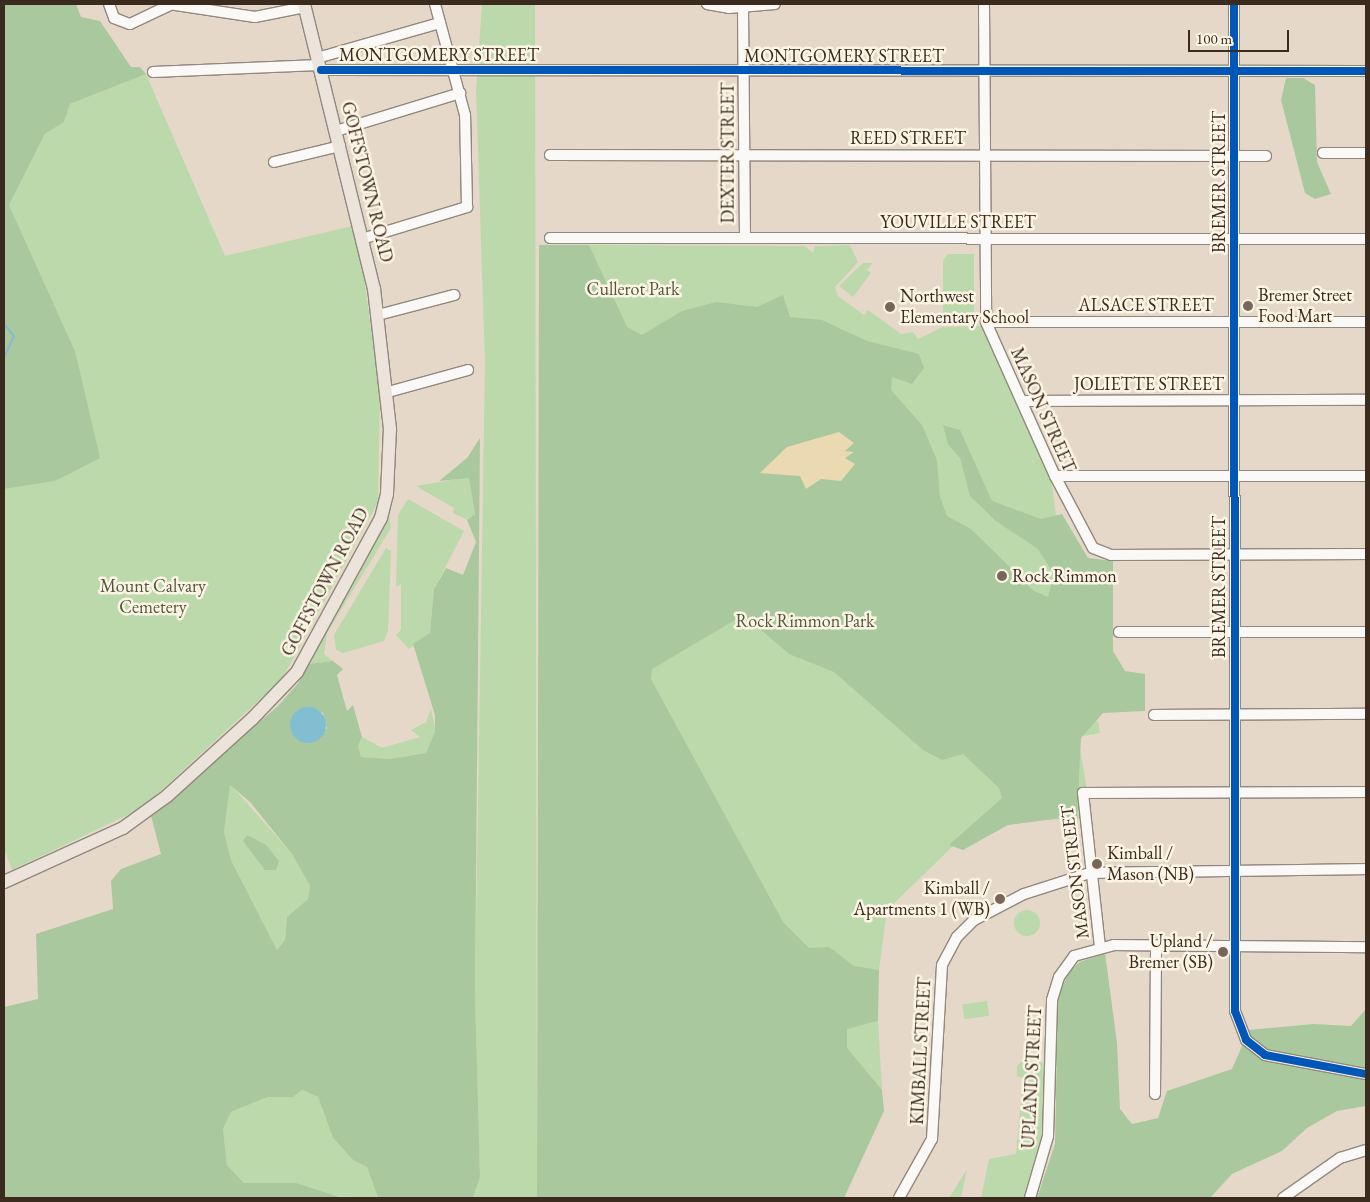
<!DOCTYPE html>
<style>
body{margin:0}
#map{position:relative;width:1370px;height:1202px;overflow:hidden;background:#e6d8c8;font-family:"EB Garamond",serif}
div>[style]{position:absolute}
[style*='--x']{left:calc(var(--x)*1px);top:calc(var(--y)*1px);width:calc(var(--w)*1px);rotate:calc(var(--a)*1deg)}
.green>*{inset:0;background:#bbd9aa;transform-origin:0 0}
.round{border-radius:50%}
.forest>*{inset:0;background:#aac89e}
.sand>*{inset:0;background:#ead9b1}
.water>*{inset:0;background:#82bed1}
.stream>*{height:2px;margin:-1px;padding:0 1px;transform-origin:1px;border-radius:1px;background:#82bed1}
.roads{filter:drop-shadow(1px 0 #91887e) drop-shadow(-1px 0 #91887e) drop-shadow(0 1px #91887e) drop-shadow(0 -1px #91887e)}
.minor>*{height:10px;margin:-5px;padding:0 5px;transform-origin:5px;border-radius:5px;background:#fbf9f7}
.major>*{height:12px;margin:-6px;padding:0 6px;transform-origin:6px;border-radius:6px;background:#ece3da}
.cycleway>*{height:8px;margin:-4px;padding:0 4px;transform-origin:4px;border-radius:4px;background:#0057b8}
.dots>*{width:14px;height:14px;translate:-50% -50%;box-sizing:border-box;border:2px solid #fcf5e5;border-radius:50%}
span{translate:-50% -50%;white-space:nowrap;text-align:center;line-height:1.15;-webkit-text-stroke:5px #fcf5e5;paint-order:stroke}
.street-label{font-size:18px;color:#3b2a1e}
.park-label{font-size:18px;color:#52563b}
.poi-label{font-size:18px;color:#3b2a1e}
.left{translate:0 -50%;text-align:left}
.right{translate:-100% -50%;text-align:right}
.frame{position:absolute;inset:0;border:5px solid #3b2a1e;pointer-events:none}
.scale{position:absolute;left:1188px;top:30px;width:101px;height:22px;box-sizing:border-box;border:2px solid #3b2a1e;border-top:0;padding-left:6px;font-size:15px;line-height:18px;white-space:nowrap;color:#3b2a1e;-webkit-text-stroke:4px #fcf5e5;paint-order:stroke}
</style>
<div id="map">
<div class="green">
<div style="clip-path:polygon(482px 4px,535px 4px,537px 1198px,473px 1198px,480px 1177px,475px 992px,485px 362px,476px 90px)"></div>
<div style="clip-path:polygon(146px 74px,225px 256px,352px 226px,362px 263px,380px 394px,378px 502px,282px 679px,142px 808px,12px 870px,4px 848px,4px 489px,55px 481px,84px 404px,75px 351px,9px 205px,45px 134px,64px 122px,70px 104px)"></div>
<div style="clip-path:polygon(589px 245px,805px 246px,813px 253px,815px 246px,850px 245px,858px 262px,835px 287px,838px 296px,864px 315px,868px 310px,901px 334px,913px 332px,918px 339px,943px 327px,984px 326px,1052px 484px,1081px 723px,1098px 721px,1100px 733px,1078px 737px,1092px 819px,980px 820px,887px 910px,879px 970px,872px 969px,863px 1025px,878px 1021px,882px 1090px,857px 1061px,543px 1198px,588px 462px)"></div>
<div style="clip-path:polygon(948px 254px,974px 254px,974px 316px,943px 316px,943px 260px)"></div>
<div style="clip-path:polygon(863px 263px,873px 263px,867px 270px,871px 273px,853px 297px,839px 286px)"></div>
<div style="clip-path:polygon(469px 477px,475px 514px,467px 520px,453px 513px,454px 508px,416px 486px)"></div>
<div style="clip-path:polygon(408px 499px,464px 531px,434px 589px,430px 633px,409px 649px,396px 635px,401px 630px,401px 584px,396px 587px,398px 515px)"></div>
<div style="clip-path:polygon(389px 517px,391px 528px,327px 633px,324px 654px,333px 661px,308px 664px)"></div>
<div style="clip-path:polygon(386px 548px,391px 551px,388px 631px,384px 641px,343px 653px,336px 650px,334px 635px)"></div>
<div style="clip-path:polygon(431px 709px,436px 732px,426px 753px,390px 759px,361px 757px,358px 746px,362px 737px,382px 748px,420px 737px,411px 730px,426px 722px)"></div>
<div style="clip-path:polygon(230px 784px,292px 854px,310px 886px,308px 899px,287px 917px,285px 940px,277px 950px,231px 860px,224px 832px)"></div>
<div class="round" style="left:1014px;top:910px;width:26px;height:26px"></div>
<div style="left:987px;top:1001px;width:15px;height:25px;rotate:82deg"></div>
<div style="clip-path:polygon(1023px 1060px,1046px 1063px,1044px 1140px,1028px 1198px,981px 1198px,989px 1159px,1016px 1154px,1023px 1078px,1017px 1076px,1017px 1066px)"></div>
<div style="clip-path:polygon(302px 1090px,318px 1097px,333px 1138px,353px 1160px,367px 1167px,378px 1198px,327px 1196px,296px 1183px,244px 1183px,227px 1165px,223px 1129px,231px 1112px,268px 1097px,293px 1097px)"></div>
<div style="clip-path:polygon(967px 1169px,961px 1198px,949px 1198px)"></div>
</div>
<div class="forest">
<div style="clip-path:polygon(4px 4px,76px 4px,81px 17px,100px 21px,131px 67px,140px 67px,146px 74px,70px 104px,64px 122px,45px 134px,9px 205px,75px 351px,100px 458px,55px 481px,4px 489px)"></div>
<div style="clip-path:polygon(1286px 78px,1303px 78px,1315px 85px,1317px 162px,1331px 194px,1315px 199px,1305px 193px,1281px 100px)"></div>
<div style="clip-path:polygon(539px 245px,589px 245px,627px 327px,642px 335px,682px 311px,716px 302px,757px 307px,783px 295px,790px 317px,822px 320px,867px 341px,919px 354px,924px 368px,912px 384px,892px 377px,891px 390px,922px 425px,937px 460px,940px 497px,947px 516px,971px 529px,1034px 591px,1048px 597px,1054px 574px,1038px 549px,996px 521px,970px 496px,960px 458px,948px 444px,943px 425px,960px 430px,992px 501px,1041px 519px,1062px 514px,1088px 558px,1113px 561px,1113px 651px,1125px 671px,1145px 674px,1145px 711px,1103px 713px,1081px 738px,1077px 816px,1008px 825px,963px 850px,949px 845px,1002px 798px,999px 788px,963px 754px,942px 760px,923px 750px,834px 672px,789px 654px,747px 618px,735px 620px,652px 669px,651px 679px,783px 922px,809px 948px,829px 947px,854px 966px,879px 970px,878px 1021px,847px 1029px,847px 1048px,882px 1090px,884px 1111px,844px 1198px,537px 1198px)"></div>
<div style="clip-path:polygon(evenodd,480px 438px,475px 992px,480px 1177px,473px 1198px,378px 1198px,367px 1167px,353px 1160px,333px 1138px,318px 1097px,302px 1090px,293px 1097px,268px 1097px,231px 1112px,223px 1129px,227px 1165px,244px 1183px,296px 1183px,342px 1198px,4px 1198px,4px 1007px,38px 999px,36px 934px,113px 909px,111px 881px,121px 869px,161px 854px,151px 816px,278px 706px,299px 682px,308px 664px,333px 661px,343px 669px,337px 675px,347px 711px,353px 705px,362px 737px,358px 746px,361px 757px,390px 759px,426px 753px,435px 732px,435px 715px,413px 644px,430px 633px,434px 589px,446px 568px,463px 575px,476px 542px,467px 520px,475px 514px,469px 478px,439px 481px,467px 458px,480px 438px,306px 708px,323px 713px,327px 729px,291px 718px,306px 708px,480px 438px,230px 785px,250px 802px,292px 854px,310px 886px,308px 899px,287px 917px,285px 940px,277px 950px,231px 860px,224px 832px,230px 785px)"></div>
<div style="clip-path:polygon(247px 835px,266px 845px,279px 861px,276px 870px,265px 870px,243px 841px)"></div>
<div style="clip-path:polygon(1105px 953px,1117px 1043px,1120px 1109px,1132px 1124px,1158px 1118px,1167px 1091px,1232px 1069px,1249px 1030px,1313px 1024px,1351px 1026px,1366px 1009px,1366px 1106px,1337px 1111px,1307px 1128px,1282px 1151px,1232px 1174px,1210px 1198px,1037px 1198px,1055px 1144px,1058px 995px,1070px 971px,1080px 962px)"></div>
</div>
<div class="sand">
<div style="clip-path:polygon(839px 432px,854px 443px,845px 451px,854px 452px,845px 458px,855px 464px,841px 481px,821px 479px,806px 489px,800px 476px,760px 473px,787px 447px)"></div>
</div>
<div class="water">
<div class="round" style="left:290px;top:707px;width:36px;height:36px"></div>
</div>
<div class="stream">
<div style="--x:4;--y:324;--w:16;--a:50"></div>
<div style="--x:14;--y:336;--w:23;--a:115"></div>
</div>
<div class="roads">
<div class="minor">
<div style="--x:109;--y:4;--w:15;--a:70"></div>
<div style="--x:114;--y:18;--w:17;--a:21"></div>
<div style="--x:130;--y:24;--w:44;--a:-25.4"></div>
<div style="--x:169;--y:4;--w:87;--a:8.6"></div>
<div style="--x:255;--y:17;--w:51;--a:-11.3"></div>
<div style="--x:707;--y:4;--w:22;--a:10"></div>
<div style="--x:729;--y:8;--w:46;--a:-5"></div>
<div style="--x:984;--y:4;--w:318;--a:89.6"></div>
<div style="--x:986;--y:322;--w:169;--a:65.9"></div>
<div style="--x:1055;--y:476;--w:81;--a:62.2"></div>
<div style="--x:1093;--y:548;--w:19;--a:21"></div>
<div style="--x:1111;--y:555;--w:255;--a:-0.2"></div>
<div style="--x:1234;--y:4;--w:1007;--a:89.94"></div>
<div style="--x:1235;--y:1011;--w:31;--a:69"></div>
<div style="--x:1246;--y:1040;--w:24;--a:38"></div>
<div style="--x:1265;--y:1055;--w:103;--a:10.7"></div>
<div style="--x:743;--y:8;--w:230;--a:89.5"></div>
<div style="--x:317;--y:58;--w:128;--a:-15.9"></div>
<div style="--x:321;--y:70;--w:1045;--a:0.05"></div>
<div style="--x:153;--y:72;--w:166;--a:-2.4"></div>
<div style="--x:336;--y:131;--w:130;--a:-17"></div>
<div style="--x:1323;--y:153;--w:43;--a:0"></div>
<div style="--x:550;--y:155;--w:716;--a:0.08"></div>
<div style="--x:274;--y:162;--w:68;--a:-13.6"></div>
<div style="--x:365;--y:238;--w:107;--a:-16.9"></div>
<div style="--x:467;--y:207;--w:92;--a:-91.2"></div>
<div style="--x:465;--y:115;--w:115;--a:-105.1"></div>
<div style="--x:550;--y:238;--w:816;--a:0.07"></div>
<div style="--x:378;--y:315;--w:79;--a:-14.7"></div>
<div style="--x:986;--y:322;--w:380;--a:0"></div>
<div style="--x:388;--y:392;--w:83;--a:-15.4"></div>
<div style="--x:1022;--y:401;--w:344;--a:-0.2"></div>
<div style="--x:1055;--y:476;--w:311;--a:0"></div>
<div style="--x:1119;--y:632;--w:247;--a:0"></div>
<div style="--x:1154;--y:715;--w:212;--a:-0.3"></div>
<div style="--x:1100;--y:947;--w:155;--a:-96.3"></div>
<div style="--x:1083;--y:793;--w:283;--a:-0.2"></div>
<div style="--x:1155;--y:1094;--w:147;--a:-89.6"></div>
<div style="--x:899;--y:1198;--w:68;--a:-60.8"></div>
<div style="--x:932;--y:1139;--w:174;--a:-86.7"></div>
<div style="--x:942;--y:965;--w:32;--a:-62"></div>
<div style="--x:957;--y:937;--w:24;--a:-45"></div>
<div style="--x:974;--y:920;--w:56;--a:-27.5"></div>
<div style="--x:1024;--y:894;--w:69;--a:-17.7"></div>
<div style="--x:1090;--y:873;--w:276;--a:-0.8"></div>
<div style="--x:1030;--y:1198;--w:65;--a:-73.8"></div>
<div style="--x:1048;--y:1136;--w:136;--a:-88.3"></div>
<div style="--x:1052;--y:1000;--w:24;--a:-73"></div>
<div style="--x:1059;--y:977;--w:26;--a:-54"></div>
<div style="--x:1074;--y:956;--w:41;--a:-15.4"></div>
<div style="--x:1114;--y:945;--w:252;--a:0.5"></div>
<div style="--x:1283;--y:1198;--w:70;--a:-35.1"></div>
<div style="--x:1340;--y:1158;--w:27;--a:-17"></div>
</div>
<div class="major">
<div style="--x:4;--y:882;--w:131;--a:-24.4"></div>
<div style="--x:123;--y:828;--w:54;--a:-36"></div>
<div style="--x:167;--y:796;--w:115;--a:-42.2"></div>
<div style="--x:252;--y:719;--w:65;--a:-46.2"></div>
<div style="--x:297;--y:672;--w:175;--a:-61.4"></div>
<div style="--x:381;--y:518;--w:25;--a:-76"></div>
<div style="--x:387;--y:494;--w:65;--a:-87.4"></div>
<div style="--x:390;--y:429;--w:141;--a:-96.5"></div>
<div style="--x:374;--y:289;--w:293;--a:-103.8"></div>
</div>
</div>
<div class="cycleway">
<div style="--x:1234;--y:4;--w:1007;--a:89.94"></div>
<div style="--x:1235;--y:1011;--w:31;--a:69"></div>
<div style="--x:1246;--y:1040;--w:24;--a:38"></div>
<div style="--x:1265;--y:1055;--w:103;--a:10.7"></div>
<div style="--x:321;--y:70;--w:1045;--a:0.05"></div>
</div>
<div class="dots">
<div style="left:1248px;top:306px;background:#77675a"></div>
<div style="left:890px;top:307px;background:#77675a"></div>
<div style="left:1002px;top:576px;background:#77675a"></div>
<div style="left:1097px;top:864px;background:#77675a"></div>
<div style="left:1000px;top:899px;background:#77675a"></div>
<div style="left:1223px;top:952px;background:#77675a"></div>
</div>
<div class="street-label">
<span style="left:439px;top:55px">MONTGOMERY STREET</span>
<span style="left:844px;top:56px">MONTGOMERY STREET</span>
<span style="left:908px;top:138px">REED STREET</span>
<span style="left:728px;top:153px;rotate:-90deg">DEXTER STREET</span>
<span style="left:367px;top:182px;rotate:76deg">GOFFSTOWN ROAD</span>
<span style="left:1219px;top:182px;rotate:-90deg">BREMER STREET</span>
<span style="left:958px;top:222px">YOUVILLE STREET</span>
<span style="left:1146px;top:305px">ALSACE STREET</span>
<span style="left:1149px;top:384px">JOLIETTE STREET</span>
<span style="left:1043px;top:410px;rotate:66deg">MASON STREET</span>
<span style="left:325px;top:582px;rotate:-62deg">GOFFSTOWN ROAD</span>
<span style="left:1219px;top:587px;rotate:-90deg">BREMER STREET</span>
<span style="left:1075px;top:872px;rotate:-97deg">MASON STREET</span>
<span style="left:921px;top:1051px;rotate:-87deg">KIMBALL STREET</span>
<span style="left:1032px;top:1077px;rotate:-87deg">UPLAND STREET</span>
</div>
<div class="park-label">
<span style="left:633px;top:289px">Cullerot Park</span>
<span style="left:153px;top:597px">Mount Calvary<br>Cemetery</span>
<span style="left:805px;top:621px">Rock Rimmon Park</span>
</div>
<div class="poi-label">
<span class="left" style="left:1258px;top:306px">Bremer Street<br>Food Mart</span>
<span class="left" style="left:900px;top:307px">Northwest<br>Elementary School</span>
<span class="left" style="left:1012px;top:576px">Rock Rimmon</span>
<span class="left" style="left:1107px;top:864px">Kimball /<br>Mason (NB)</span>
<span class="right" style="left:990px;top:899px">Kimball /<br>Apartments 1 (WB)</span>
<span class="right" style="left:1213px;top:952px">Upland /<br>Bremer (SB)</span>
</div>
<div class="frame"></div>
<div class="scale">100 m</div>
</div>
